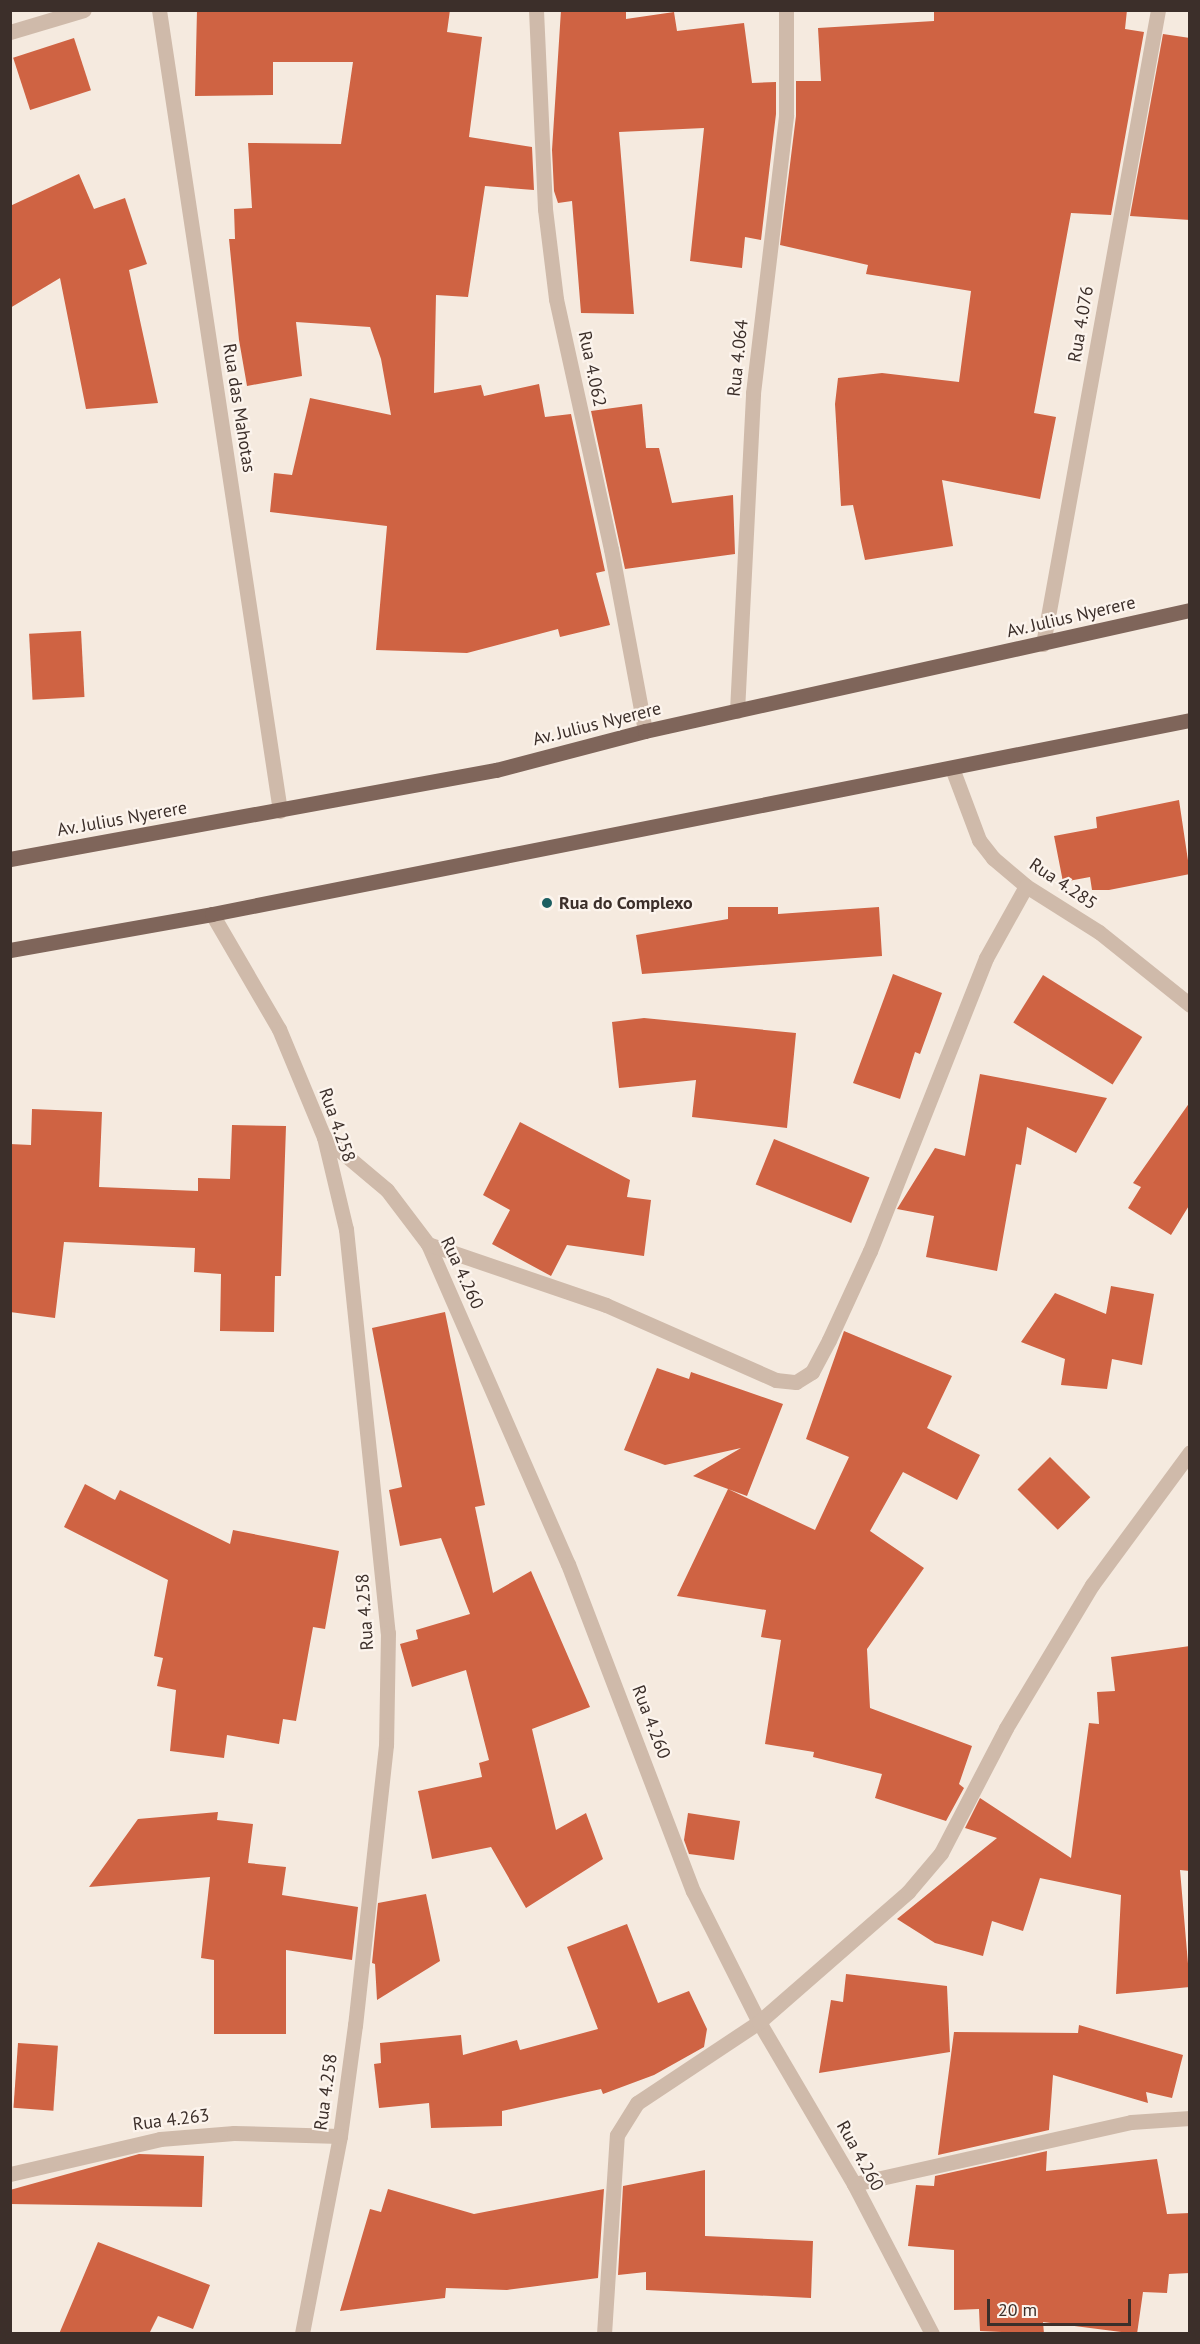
<!DOCTYPE html>
<style>
body{margin:0}
#map{position:relative;width:1200px;height:2344px;overflow:hidden;background:#f5eadf;font-family:"PT Sans",sans-serif}
div>[style]{position:absolute}
[style*='--x']{left:calc(var(--x)*1px);top:calc(var(--y)*1px);width:calc(var(--w)*1px);rotate:calc(var(--a)*1deg)}
.building>*{inset:0;background:#cf6343;transform-origin:0 0}
.minor>*{height:15px;margin:-7.5px;padding:0 7.5px;transform-origin:7.5px;border-radius:7.5px;background:#cfbaaa}
.major>*{height:15px;margin:-7.5px;padding:0 7.5px;transform-origin:7.5px;border-radius:7.5px;background:#7f655a}
.dots>*{width:16px;height:16px;translate:-50% -50%;box-sizing:border-box;border:3px solid #fcf4ed;border-radius:50%}
span{translate:-50% -50%;white-space:nowrap;text-align:center;line-height:1.15;-webkit-text-stroke:4.5px #fcf4ed;paint-order:stroke}
.street-label{font-size:18px;color:#3c2f2a}
.poi-label{font-size:18px;color:#3c2f2a;font-weight:700}
.left{translate:0 -50%;text-align:left}
.frame{position:absolute;inset:0;border:12px solid #3c2f2a;pointer-events:none}
.scale{position:absolute;left:987px;top:2299px;width:144px;height:27px;box-sizing:border-box;border:3px solid #3c2f2a;border-top:0;padding-left:8px;font-size:18px;line-height:21px;white-space:nowrap;color:#3c2f2a;-webkit-text-stroke:4px #fcf4ed;paint-order:stroke}
</style>
<div id="map">
<div class="building">
<div style="clip-path:polygon(197px 10px,450px 10px,447px 32px,482px 37px,469px 137px,532px 147px,534px 190px,485px 186px,468px 297px,436px 295px,434px 393px,481px 385px,484px 396px,539px 384px,545px 417px,571px 414px,605px 571px,596px 573px,610px 625px,560px 637px,558px 629px,467px 653px,376px 650px,387px 526px,270px 512px,274px 473px,292px 475px,310px 398px,391px 415px,381px 359px,370px 327px,296px 322px,302px 376px,247px 386px,239px 340px,229px 239px,235px 239px,234px 209px,252px 208px,248px 143px,341px 144px,353px 62px,273px 62px,273px 95px,195px 96px)"></div>
<div style="clip-path:polygon(561px 10px,626px 10px,626px 19px,674px 12px,677px 31px,744px 23px,752px 83px,776px 82px,776px 114px,761px 240px,745px 237px,742px 268px,690px 261px,704px 128px,619px 132px,634px 314px,581px 313px,572px 201px,558px 203px,554px 191px,552px 150px)"></div>
<div style="clip-path:polygon(934px 10px,1127px 10px,1125px 29px,1144px 32px,1111px 215px,1071px 213px,1034px 413px,1056px 417px,1040px 499px,942px 480px,953px 546px,865px 560px,853px 505px,841px 506px,835px 404px,838px 378px,882px 373px,959px 382px,971px 291px,866px 274px,868px 265px,780px 245px,796px 116px,796px 81px,821px 81px,818px 28px,934px 21px)"></div>
<div style="clip-path:polygon(1163px 34px,1190px 38px,1190px 220px,1130px 216px)"></div>
<div style="left:74px;top:38px;width:55px;height:64px;rotate:72deg"></div>
<div style="clip-path:polygon(79px 174px,94px 209px,125px 198px,147px 264px,129px 270px,158px 403px,86px 409px,60px 278px,10px 308px,10px 206px)"></div>
<div style="clip-path:polygon(642px 404px,646px 448px,659px 448px,672px 503px,733px 495px,735px 554px,625px 569px,591px 411px)"></div>
<div style="left:81px;top:631px;width:66px;height:52px;rotate:87deg"></div>
<div style="clip-path:polygon(1179px 800px,1190px 874px,1109px 890px,1092px 890px,1090px 877px,1063px 882px,1054px 836px,1097px 828px,1096px 817px)"></div>
<div style="clip-path:polygon(728px 907px,778px 907px,778px 914px,879px 907px,882px 956px,642px 974px,636px 935px,728px 919px)"></div>
<div style="clip-path:polygon(893px 974px,942px 993px,920px 1054px,915px 1052px,900px 1099px,853px 1083px)"></div>
<div style="left:1043px;top:975px;width:117px;height:56px;rotate:32deg"></div>
<div style="clip-path:polygon(644px 1018px,796px 1033px,787px 1128px,692px 1117px,696px 1080px,619px 1088px,612px 1022px)"></div>
<div style="clip-path:polygon(980px 1074px,1107px 1098px,1076px 1153px,1027px 1127px,1021px 1165px,1016px 1164px,997px 1271px,926px 1257px,934px 1216px,897px 1209px,935px 1148px,965px 1156px)"></div>
<div style="clip-path:polygon(1190px 1102px,1190px 1204px,1171px 1235px,1128px 1208px,1141px 1187px,1133px 1183px)"></div>
<div style="clip-path:polygon(32px 1109px,102px 1112px,99px 1187px,198px 1191px,198px 1178px,230px 1179px,232px 1125px,286px 1126px,281px 1276px,275px 1276px,274px 1332px,220px 1331px,221px 1274px,194px 1272px,195px 1248px,64px 1242px,55px 1318px,10px 1312px,10px 1144px,31px 1145px)"></div>
<div style="clip-path:polygon(520px 1122px,630px 1180px,627px 1197px,651px 1200px,644px 1256px,567px 1245px,551px 1276px,492px 1244px,510px 1210px,483px 1195px)"></div>
<div style="left:774px;top:1139px;width:103px;height:49px;rotate:22deg"></div>
<div style="clip-path:polygon(1111px 1286px,1154px 1294px,1142px 1365px,1112px 1359px,1107px 1389px,1061px 1385px,1065px 1359px,1021px 1342px,1055px 1293px,1106px 1314px)"></div>
<div style="clip-path:polygon(445px 1312px,485px 1505px,475px 1507px,493px 1593px,531px 1571px,590px 1707px,532px 1729px,556px 1830px,586px 1813px,603px 1859px,526px 1908px,491px 1847px,432px 1859px,418px 1791px,482px 1777px,479px 1763px,489px 1760px,466px 1670px,412px 1687px,400px 1644px,418px 1639px,416px 1630px,470px 1614px,441px 1538px,400px 1546px,389px 1490px,402px 1487px,372px 1328px)"></div>
<div style="clip-path:polygon(844px 1331px,952px 1376px,927px 1428px,980px 1455px,957px 1500px,903px 1472px,870px 1531px,924px 1568px,867px 1649px,870px 1708px,972px 1746px,959px 1784px,964px 1788px,946px 1821px,875px 1798px,882px 1774px,813px 1757px,814px 1752px,765px 1744px,781px 1640px,761px 1637px,766px 1610px,677px 1596px,728px 1489px,693px 1476px,741px 1448px,665px 1465px,624px 1450px,657px 1368px,689px 1379px,691px 1372px,783px 1404px,747px 1496px,728px 1489px,815px 1530px,849px 1457px,806px 1439px)"></div>
<div style="left:1050px;top:1457px;width:57px;height:46px;rotate:45deg"></div>
<div style="clip-path:polygon(85px 1484px,115px 1500px,120px 1490px,230px 1544px,233px 1530px,339px 1551px,325px 1629px,313px 1627px,296px 1721px,283px 1719px,279px 1744px,227px 1735px,224px 1758px,170px 1751px,176px 1690px,157px 1686px,163px 1658px,154px 1656px,168px 1580px,64px 1527px)"></div>
<div style="clip-path:polygon(1190px 1646px,1190px 1871px,1180px 1870px,1190px 1987px,1116px 1994px,1121px 1895px,1040px 1878px,1023px 1931px,992px 1921px,983px 1956px,935px 1943px,897px 1919px,997px 1838px,965px 1828px,980px 1798px,1071px 1858px,1089px 1723px,1099px 1724px,1097px 1692px,1115px 1691px,1111px 1657px)"></div>
<div style="clip-path:polygon(218px 1812px,217px 1820px,253px 1824px,248px 1863px,286px 1867px,282px 1895px,358px 1907px,352px 1960px,286px 1950px,286px 2034px,214px 2034px,214px 1960px,201px 1958px,210px 1877px,89px 1887px,138px 1819px)"></div>
<div style="clip-path:polygon(688px 1813px,740px 1821px,734px 1860px,689px 1854px,684px 1840px)"></div>
<div style="clip-path:polygon(426px 1894px,440px 1961px,377px 2000px,375px 1964px,372px 1963px,378px 1903px)"></div>
<div style="clip-path:polygon(627px 1924px,658px 2003px,689px 1991px,707px 2029px,704px 2047px,654px 2075px,603px 2094px,601px 2089px,502px 2111px,502px 2126px,431px 2128px,429px 2103px,379px 2108px,374px 2064px,381px 2063px,380px 2043px,461px 2035px,463px 2055px,517px 2040px,520px 2050px,598px 2029px,567px 1947px)"></div>
<div style="clip-path:polygon(846px 1974px,947px 1986px,950px 2052px,819px 2073px,831px 2000px,843px 2002px)"></div>
<div style="clip-path:polygon(1079px 2025px,1183px 2055px,1172px 2098px,1146px 2092px,1148px 2103px,1053px 2075px,1049px 2130px,938px 2155px,954px 2032px,1078px 2033px)"></div>
<div style="left:18px;top:2043px;width:40px;height:65px;rotate:4deg"></div>
<div style="clip-path:polygon(1047px 2151px,1046px 2171px,1157px 2159px,1167px 2214px,1190px 2213px,1190px 2273px,1169px 2274px,1167px 2293px,1143px 2292px,1137px 2334px,1043px 2322px,1044px 2334px,980px 2331px,979px 2309px,954px 2310px,954px 2250px,908px 2246px,916px 2185px,934px 2186px,935px 2176px)"></div>
<div style="clip-path:polygon(139px 2154px,204px 2156px,202px 2207px,10px 2204px,10px 2190px)"></div>
<div style="clip-path:polygon(705px 2170px,705px 2236px,813px 2241px,811px 2298px,646px 2290px,646px 2272px,618px 2275px,623px 2186px)"></div>
<div style="clip-path:polygon(388px 2189px,474px 2214px,604px 2189px,598px 2278px,507px 2290px,446px 2288px,445px 2298px,340px 2311px,370px 2209px,381px 2212px)"></div>
<div style="clip-path:polygon(98px 2242px,210px 2285px,193px 2329px,158px 2316px,149px 2334px,59px 2334px)"></div>
</div>
<div class="minor">
<div style="--x:159;--y:10;--w:810;--a:81.41"></div>
<div style="--x:536;--y:10;--w:199;--a:87.4"></div>
<div style="--x:545;--y:209;--w:91;--a:83"></div>
<div style="--x:556;--y:299;--w:256;--a:77.6"></div>
<div style="--x:611;--y:549;--w:185;--a:79.4"></div>
<div style="--x:10;--y:32;--w:77;--a:-16.6"></div>
<div style="--x:1043;--y:644;--w:644;--a:-79.72"></div>
<div style="--x:737;--y:711;--w:318;--a:-87.1"></div>
<div style="--x:753;--y:393;--w:280;--a:-83.2"></div>
<div style="--x:786;--y:115;--w:105;--a:-90"></div>
<div style="--x:952;--y:768;--w:77;--a:69.4"></div>
<div style="--x:979;--y:840;--w:23;--a:52"></div>
<div style="--x:993;--y:858;--w:43;--a:40.3"></div>
<div style="--x:1026;--y:886;--w:86;--a:32.2"></div>
<div style="--x:1099;--y:932;--w:117;--a:38.7"></div>
<div style="--x:212;--y:914;--w:133;--a:59.8"></div>
<div style="--x:279;--y:1029;--w:117;--a:67.4"></div>
<div style="--x:324;--y:1137;--w:95;--a:76.6"></div>
<div style="--x:346;--y:1229;--w:406;--a:84.1"></div>
<div style="--x:388;--y:1633;--w:112;--a:91"></div>
<div style="--x:386;--y:1745;--w:282;--a:96.3"></div>
<div style="--x:355;--y:2025;--w:112;--a:97.7"></div>
<div style="--x:340;--y:2136;--w:202;--a:100.9"></div>
<div style="--x:324;--y:1137;--w:82;--a:40.1"></div>
<div style="--x:387;--y:1190;--w:68;--a:52.8"></div>
<div style="--x:428;--y:1244;--w:349;--a:66.4"></div>
<div style="--x:568;--y:1564;--w:350;--a:69.1"></div>
<div style="--x:693;--y:1891;--w:147;--a:63.3"></div>
<div style="--x:759;--y:2022;--w:188;--a:59.6"></div>
<div style="--x:854;--y:2184;--w:169;--a:62.5"></div>
<div style="--x:428;--y:1244;--w:188;--a:18.9"></div>
<div style="--x:606;--y:1305;--w:186;--a:23.8"></div>
<div style="--x:776;--y:1380;--w:20;--a:6"></div>
<div style="--x:796;--y:1382;--w:19;--a:-32"></div>
<div style="--x:812;--y:1372;--w:36;--a:-62"></div>
<div style="--x:829;--y:1340;--w:98;--a:-65.3"></div>
<div style="--x:870;--y:1251;--w:315;--a:-68.4"></div>
<div style="--x:986;--y:958;--w:82;--a:-60.9"></div>
<div style="--x:10;--y:2174;--w:154;--a:-13.1"></div>
<div style="--x:160;--y:2139;--w:74;--a:-4.6"></div>
<div style="--x:234;--y:2133;--w:106;--a:1.6"></div>
<div style="--x:854;--y:2184;--w:284;--a:-12.6"></div>
<div style="--x:1131;--y:2122;--w:59;--a:-3.9"></div>
<div style="--x:604;--y:2334;--w:199;--a:-86.3"></div>
<div style="--x:617;--y:2135;--w:38;--a:-58"></div>
<div style="--x:637;--y:2103;--w:146;--a:-33.6"></div>
<div style="--x:759;--y:2022;--w:198;--a:-41.1"></div>
<div style="--x:908;--y:1892;--w:51;--a:-49.8"></div>
<div style="--x:941;--y:1853;--w:141;--a:-62.5"></div>
<div style="--x:1006;--y:1728;--w:167;--a:-59"></div>
<div style="--x:1092;--y:1585;--w:165;--a:-53.6"></div>
</div>
<div class="major">
<div style="--x:10;--y:859;--w:494;--a:-10.4"></div>
<div style="--x:496;--y:770;--w:154;--a:-14.7"></div>
<div style="--x:645;--y:731;--w:558;--a:-12.52"></div>
<div style="--x:10;--y:950;--w:205;--a:-10.1"></div>
<div style="--x:212;--y:914;--w:997;--a:-11.22"></div>
</div>
<div class="dots">
<div style="left:547px;top:903px;background:#1b5e61"></div>
</div>
<div class="street-label">
<span style="left:1081px;top:324px;rotate:-80deg">Rua 4.076</span>
<span style="left:738px;top:358px;rotate:-84deg">Rua 4.064</span>
<span style="left:592px;top:369px;rotate:78deg">Rua 4.062</span>
<span style="left:239px;top:408px;rotate:81deg">Rua das Mahotas</span>
<span style="left:1071px;top:617px;rotate:-13deg">Av. Julius Nyerere</span>
<span style="left:597px;top:724px;rotate:-14deg">Av. Julius Nyerere</span>
<span style="left:122px;top:819px;rotate:-10deg">Av. Julius Nyerere</span>
<span style="left:1063px;top:884px;rotate:34deg">Rua 4.285</span>
<span style="left:337px;top:1125px;rotate:71deg">Rua 4.258</span>
<span style="left:462px;top:1273px;rotate:65deg">Rua 4.260</span>
<span style="left:365px;top:1612px;rotate:-94deg">Rua 4.258</span>
<span style="left:651px;top:1722px;rotate:69deg">Rua 4.260</span>
<span style="left:326px;top:2092px;rotate:-82deg">Rua 4.258</span>
<span style="left:171px;top:2120px;rotate:-7deg">Rua 4.263</span>
<span style="left:860px;top:2156px;rotate:61deg">Rua 4.260</span>
</div>
<div class="poi-label">
<span class="left" style="left:559px;top:903px">Rua do Complexo</span>
</div>
<div class="frame"></div>
<div class="scale">20 m</div>
</div>
